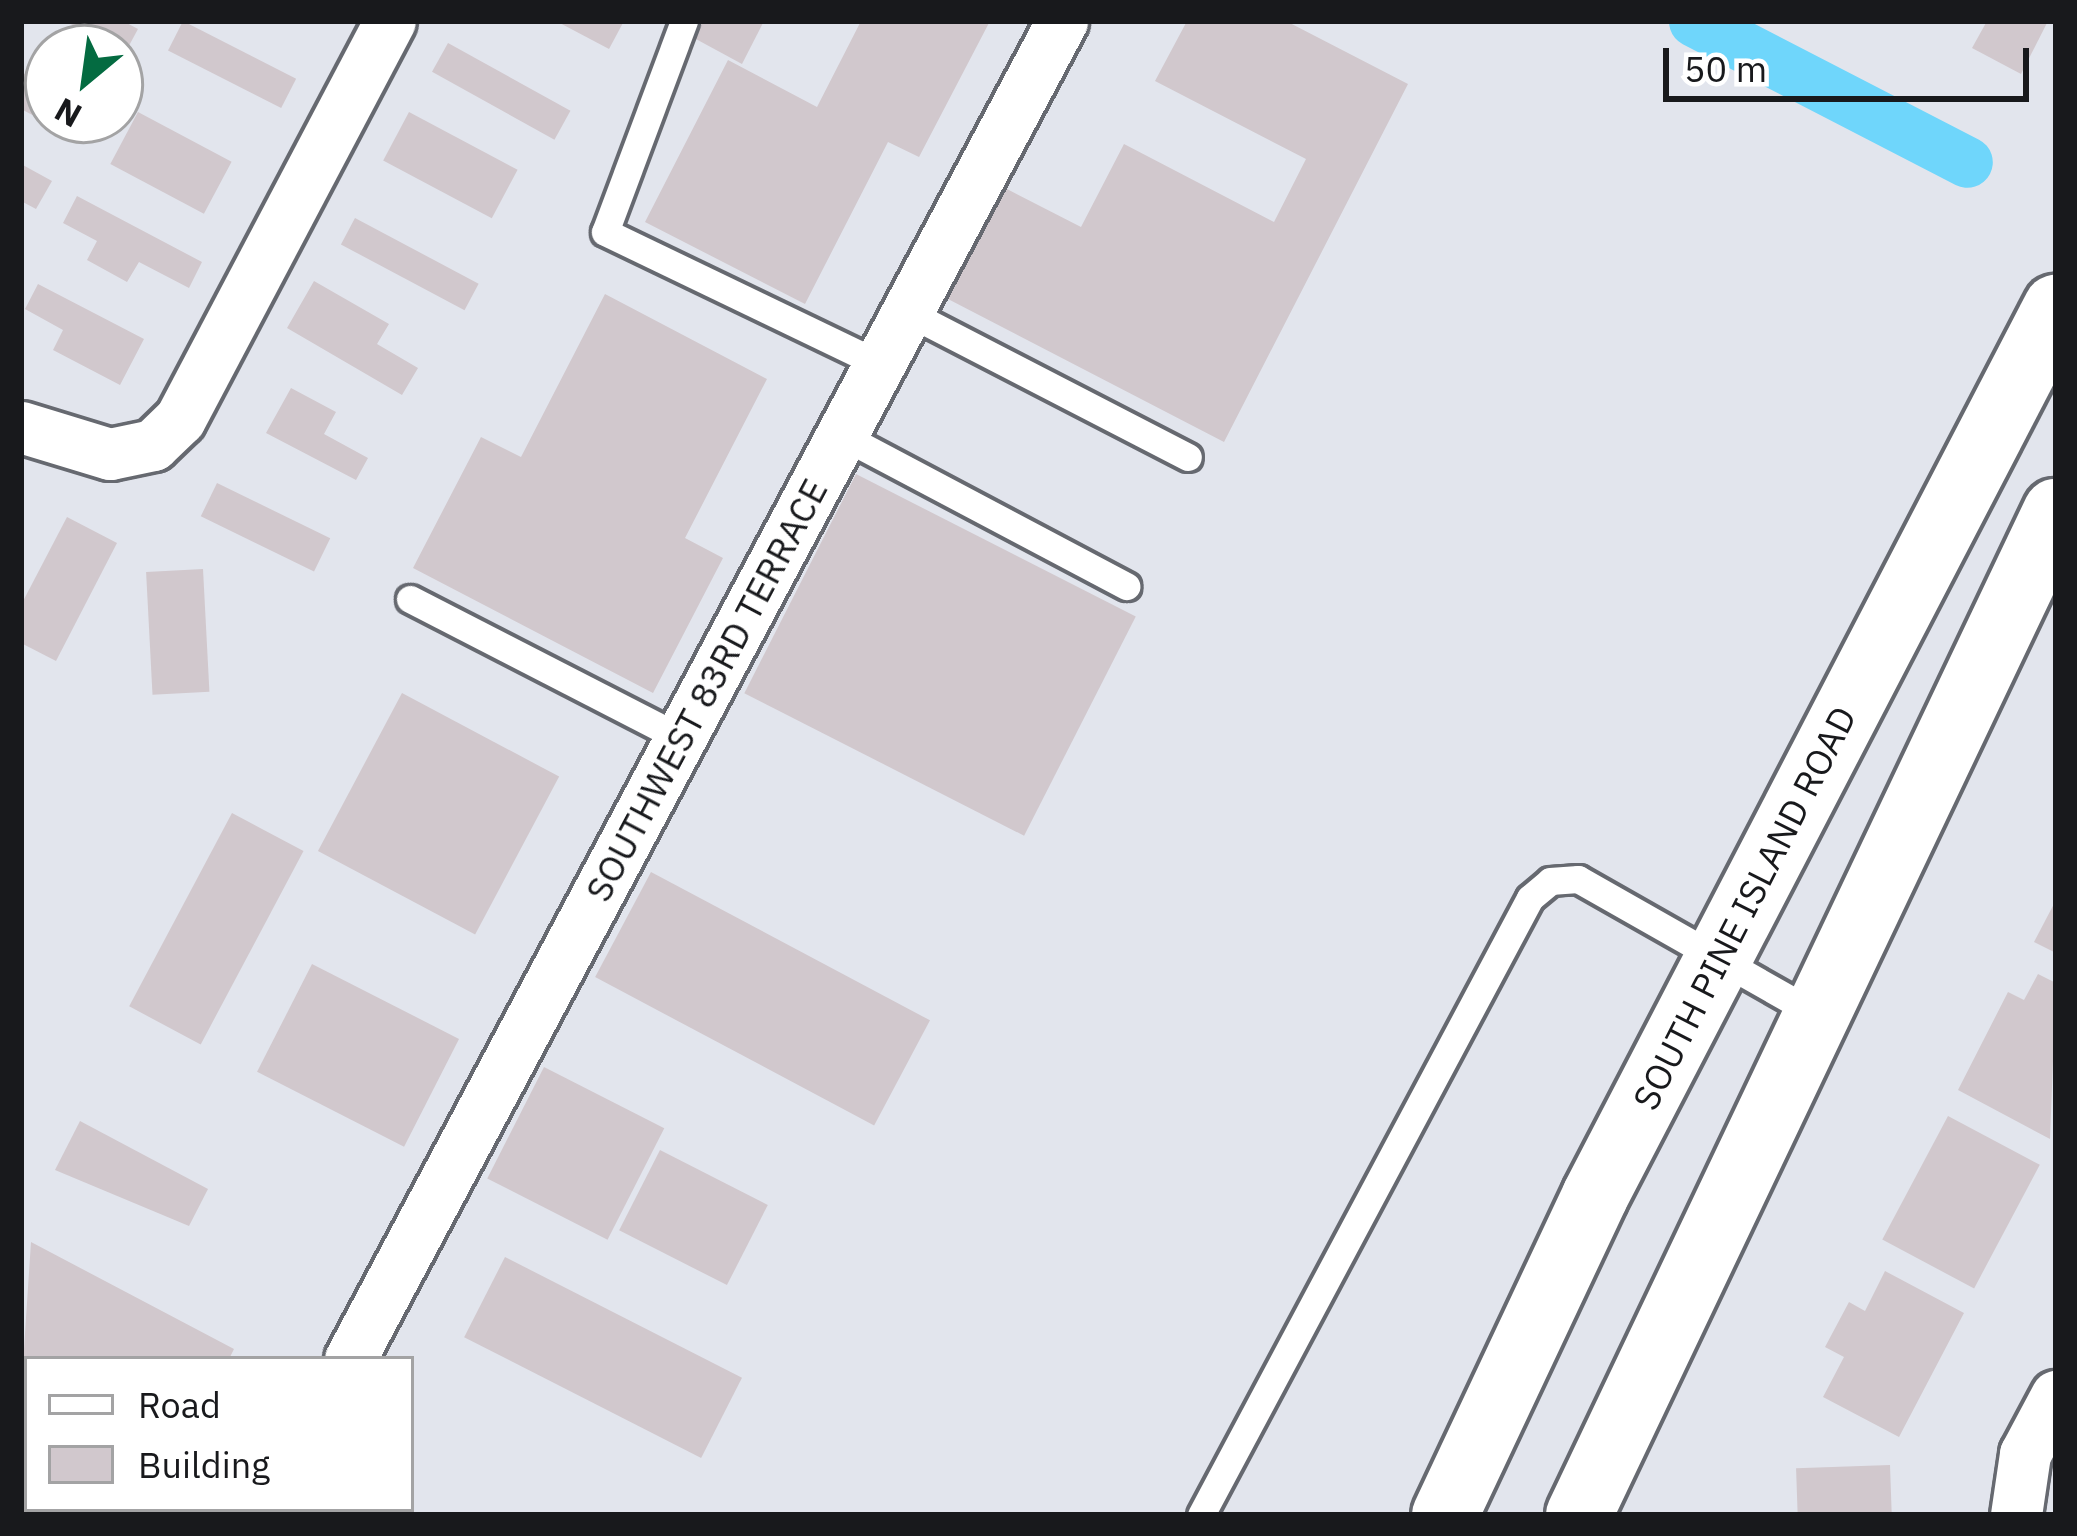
<!DOCTYPE html>
<style>
body{margin:0}
#map{position:relative;width:2077px;height:1536px;overflow:hidden;background:#e2e5ed;font-family:"IBM Plex Sans",sans-serif}
div>[style]{position:absolute}
[style*='--x']{left:calc(var(--x)*1px);top:calc(var(--y)*1px);width:calc(var(--w)*1px);rotate:calc(var(--a)*1deg)}
.canal>*{height:51px;margin:-25.5px;padding:0 25.5px;transform-origin:25.5px;border-radius:25.5px;background:#6fd6fb}
.building>*{inset:0;background:#d1c8cd;transform-origin:0 0}
.roads{filter:drop-shadow(3px 0 #666970) drop-shadow(-3px 0 #666970) drop-shadow(0 3px #666970) drop-shadow(0 -3px #666970)}
.service>*{height:27px;margin:-13.5px;padding:0 13.5px;transform-origin:13.5px;border-radius:13.5px;background:#fff}
.minor>*{height:51px;margin:-25.5px;padding:0 25.5px;transform-origin:25.5px;border-radius:25.5px;background:#fff}
.secondary>*{height:66px;margin:-33px;padding:0 33px;transform-origin:33px;border-radius:33px;background:#fff}
span{translate:-50% -50%;white-space:nowrap;text-align:center;line-height:1.15;-webkit-text-stroke:9px #fff;paint-order:stroke}
.street-label{font-size:36px;color:#18191c}
.frame{position:absolute;inset:0;border:24px solid #18191c;pointer-events:none}
.legend{position:absolute;left:24px;top:1356px;width:390px;height:156px;box-sizing:border-box;background:#fff;border:3px solid #a3a3a4;margin:0;padding:15px 21px;list-style:none;font-size:36px;color:#18191c}
.legend li{display:flex;align-items:center;gap:24px;height:60px}
.legend b{width:60px;border:3px solid #a3a3a4}
.north{position:absolute;left:24px;top:24px;width:120px;height:120px;box-sizing:border-box;background:#fff;border:3px solid #a3a3a4;border-radius:50%;rotate:209deg;font-size:33px;font-weight:700;line-height:48px;text-align:center;color:#18191c}
.north::after{content:'';display:block;margin:auto;width:42px;height:54px;background:#046b41;clip-path:polygon(50% 0,100% 100%,50% 72%,0 100%)}
.scale{position:absolute;left:1663px;top:48px;width:366px;height:54px;box-sizing:border-box;border:6px solid #18191c;border-top:0;padding-left:15px;font-size:36px;line-height:42px;white-space:nowrap;color:#18191c;-webkit-text-stroke:9px #fff;paint-order:stroke}
</style>
<div id="map">
<div class="canal">
<div style="--x:1694;--y:21;--w:307;--a:27.3"></div>
</div>
<div class="building">
<div style="clip-path:polygon(65px 21px,123px 21px,138px 29px,125px 53px)"></div>
<div style="left:183px;top:21px;width:127px;height:33px;rotate:27deg"></div>
<div style="clip-path:polygon(556px 21px,624px 21px,609px 49px)"></div>
<div style="clip-path:polygon(703px 21px,764px 21px,742px 64px,694px 38px)"></div>
<div style="clip-path:polygon(861px 21px,990px 21px,919px 157px,888px 142px,805px 304px,645px 222px,728px 60px,817px 107px)"></div>
<div style="clip-path:polygon(1187px 21px,1286px 21px,1408px 84px,1224px 442px,948px 299px,1005px 188px,1081px 227px,1124px 144px,1274px 222px,1306px 159px,1155px 81px)"></div>
<div style="clip-path:polygon(1987px 21px,2048px 21px,2021px 74px,1972px 48px)"></div>
<div style="left:448px;top:43px;width:140px;height:33px;rotate:29deg"></div>
<div style="clip-path:polygon(21px 72px,48px 86px,48px 120px,88px 120px,78px 139px,21px 109px)"></div>
<div style="left:138px;top:112px;width:106px;height:59px;rotate:28deg"></div>
<div style="left:409px;top:112px;width:123px;height:55px;rotate:28deg"></div>
<div style="clip-path:polygon(21px 164px,52px 181px,36px 209px,21px 201px)"></div>
<div style="clip-path:polygon(77px 196px,202px 262px,189px 288px,139px 262px,127px 282px,87px 260px,97px 241px,63px 223px)"></div>
<div style="left:355px;top:218px;width:140px;height:30px;rotate:28deg"></div>
<div style="clip-path:polygon(314px 281px,389px 324px,377px 344px,418px 368px,402px 395px,287px 328px)"></div>
<div style="clip-path:polygon(38px 284px,144px 339px,120px 385px,53px 350px,63px 330px,25px 309px)"></div>
<div style="clip-path:polygon(605px 294px,767px 379px,685px 538px,723px 558px,653px 693px,413px 568px,481px 437px,521px 457px)"></div>
<div style="clip-path:polygon(291px 388px,336px 412px,324px 434px,368px 458px,356px 480px,266px 433px)"></div>
<div style="left:856px;top:474px;width:314px;height:246px;rotate:27deg"></div>
<div style="left:217px;top:483px;width:126px;height:37px;rotate:26deg"></div>
<div style="clip-path:polygon(67px 517px,117px 543px,56px 661px,21px 643px,21px 605px)"></div>
<div style="left:203px;top:569px;width:123px;height:57px;rotate:87deg"></div>
<div style="left:402px;top:693px;width:178px;height:179px;rotate:28deg"></div>
<div style="left:232px;top:813px;width:81px;height:219px;rotate:28deg"></div>
<div style="left:651px;top:872px;width:316px;height:119px;rotate:28deg"></div>
<div style="clip-path:polygon(2056px 900px,2056px 953px,2034px 942px)"></div>
<div style="left:312px;top:964px;width:165px;height:121px;rotate:27deg"></div>
<div style="clip-path:polygon(2038px 974px,2056px 983px,2050px 1139px,1958px 1090px,2008px 992px,2024px 1000px)"></div>
<div style="left:544px;top:1067px;width:135px;height:125px;rotate:27deg"></div>
<div style="left:1948px;top:1116px;width:104px;height:140px;rotate:28deg"></div>
<div style="clip-path:polygon(80px 1121px,208px 1189px,189px 1226px,55px 1170px)"></div>
<div style="left:660px;top:1150px;width:121px;height:90px;rotate:27deg"></div>
<div style="clip-path:polygon(31px 1242px,234px 1349px,229px 1359px,27px 1359px,21px 1394px)"></div>
<div style="left:505px;top:1257px;width:266px;height:90px;rotate:27deg"></div>
<div style="clip-path:polygon(1885px 1271px,1964px 1313px,1899px 1437px,1823px 1397px,1844px 1357px,1825px 1347px,1849px 1302px,1865px 1311px)"></div>
<div style="left:1890px;top:1465px;width:50px;height:94px;rotate:88deg"></div>
</div>
<div class="roads">
<div class="service">
<div style="--x:684;--y:21;--w:225;--a:110.5"></div>
<div style="--x:605;--y:232;--w:304;--a:25.7"></div>
<div style="--x:907;--y:312;--w:316;--a:27.3"></div>
<div style="--x:841;--y:435;--w:323;--a:27.9"></div>
<div style="--x:410;--y:599;--w:304;--a:27.2"></div>
<div style="--x:1201;--y:1515;--w:699;--a:-61.93"></div>
<div style="--x:1530;--y:898;--w:26;--a:-40"></div>
<div style="--x:1550;--y:881;--w:28;--a:-4"></div>
<div style="--x:1578;--y:879;--w:274;--a:29.6"></div>
</div>
<div class="minor">
<div style="--x:21;--y:427;--w:93;--a:16.9"></div>
<div style="--x:110;--y:454;--w:44;--a:-11.8"></div>
<div style="--x:153;--y:445;--w:37;--a:-44"></div>
<div style="--x:180;--y:419;--w:450;--a:-62.2"></div>
<div style="--x:350;--y:1359;--w:1516;--a:-61.98"></div>
<div style="--x:267;--y:1515;--w:7;--a:-63"></div>
<div style="--x:2016;--y:1515;--w:62;--a:-81.6"></div>
<div style="--x:2025;--y:1454;--w:66;--a:-61.9"></div>
</div>
<div class="secondary">
<div style="--x:1445;--y:1515;--w:353;--a:-64.8"></div>
<div style="--x:1595;--y:1196;--w:1001;--a:-62.56"></div>
<div style="--x:1579;--y:1515;--w:1111;--a:-64.57"></div>
</div>
</div>
<div class="street-label">
<span style="left:706px;top:690px;rotate:-62deg">SOUTHWEST 83RD TERRACE</span>
<span style="left:1744px;top:908px;rotate:-63deg">SOUTH PINE ISLAND ROAD</span>
</div>
<div class="frame"></div>
<ul class="legend">
<li><b style="height:15px;background:#fff"></b>Road</li>
<li><b style="height:33px;background:#d1c8cd"></b>Building</li>
</ul>
<div class="north">N</div>
<div class="scale">50 m</div>
</div>
